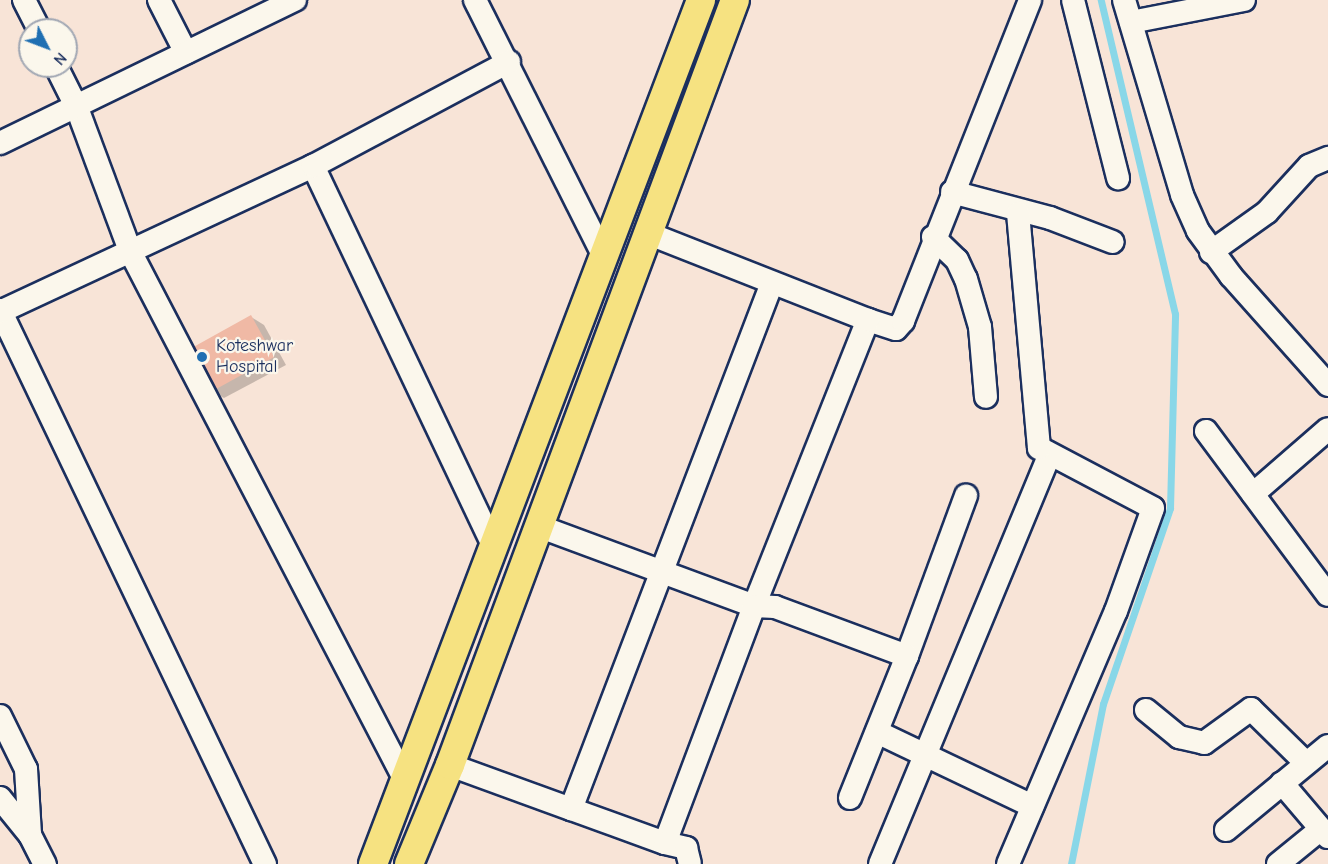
<!DOCTYPE html>
<style>
body{margin:0}
#map{position:relative;width:1328px;height:864px;overflow:hidden;background:#f8e4d7;font-family:"Comic Neue",sans-serif}
div>[style]{position:absolute}
[style*='--x']{left:calc(var(--x)*1px);top:calc(var(--y)*1px);width:calc(var(--w)*1px);rotate:calc(var(--a)*1deg)}
.shadow>*{inset:0;background:#0003}
.stream>*{height:7px;margin:-3.5px;padding:0 3.5px;transform-origin:3.5px;border-radius:3.5px;background:#89d7e8}
.building>*{inset:0;background:#f0b9a5;transform-origin:0 0}
.roads{filter:drop-shadow(2px 0 #1b2f5e) drop-shadow(-2px 0 #1b2f5e) drop-shadow(0 2px #1b2f5e) drop-shadow(0 -2px #1b2f5e)}
.minor>*{height:22px;margin:-11px;padding:0 11px;transform-origin:11px;border-radius:11px;background:#fbf7ec}
.major>*{height:28px;margin:-14px;padding:0 14px;transform-origin:14px;border-radius:14px;background:#f6e281}
.dots>*{width:16px;height:16px;translate:-50% -50%;box-sizing:border-box;border:3px solid #fbf7ec;border-radius:50%}
span{translate:-50% -50%;white-space:nowrap;text-align:center;line-height:1.15;-webkit-text-stroke:4.5px #fbf7ec;paint-order:stroke}
.poi-label{font-size:18px;color:#1b2f5e}
.left{translate:0 -50%;text-align:left}
.north{position:absolute;left:18px;top:18px;width:60px;height:60px;box-sizing:border-box;background:#fbf7ec;border:2px solid #a1a7b3;border-radius:50%;rotate:132deg;font-size:16px;font-weight:700;line-height:24px;text-align:center;color:#1b2f5e}
.north::after{content:'';display:block;margin:auto;width:21px;height:27px;background:#1f6fb2;clip-path:polygon(50% 0,100% 100%,50% 72%,0 100%)}
</style>
<div id="map">
<div class="shadow">
<div style="clip-path:polygon(251px 317px,264px 325px,286px 365px,224px 398px,211px 391px)"></div>
</div>
<div class="stream">
<div style="--x:1071;--y:864;--w:163;--a:-78.7"></div>
<div style="--x:1103;--y:704;--w:207;--a:-71.1"></div>
<div style="--x:1170;--y:508;--w:194;--a:-88.5"></div>
<div style="--x:1175;--y:314;--w:323;--a:-103.3"></div>
</div>
<div class="building">
<div style="left:251px;top:315px;width:48px;height:73px;rotate:61deg"></div>
</div>
<div class="roads">
<div class="minor">
<div style="--x:24;--y:0;--w:34;--a:63"></div>
<div style="--x:159;--y:0;--w:59;--a:63"></div>
<div style="--x:475;--y:0;--w:282;--a:63.3"></div>
<div style="--x:1073;--y:0;--w:184;--a:75.8"></div>
<div style="--x:1124;--y:0;--w:203;--a:73.4"></div>
<div style="--x:1182;--y:195;--w:39;--a:66"></div>
<div style="--x:1198;--y:231;--w:56;--a:53.7"></div>
<div style="--x:1231;--y:276;--w:146;--a:48.3"></div>
<div style="--x:1131;--y:22;--w:115;--a:-11"></div>
<div style="--x:56;--y:66;--w:47;--a:63.4"></div>
<div style="--x:77;--y:108;--w:155;--a:69.6"></div>
<div style="--x:131;--y:253;--w:596;--a:62.53"></div>
<div style="--x:0;--y:143;--w:328;--a:-25.9"></div>
<div style="--x:313;--y:166;--w:420;--a:64.6"></div>
<div style="--x:952;--y:192;--w:101;--a:14.9"></div>
<div style="--x:1050;--y:218;--w:67;--a:20.9"></div>
<div style="--x:933;--y:237;--w:33;--a:44"></div>
<div style="--x:957;--y:260;--w:21;--a:65"></div>
<div style="--x:966;--y:279;--w:50;--a:73.7"></div>
<div style="--x:980;--y:327;--w:70;--a:85.1"></div>
<div style="--x:1211;--y:252;--w:69;--a:-35.5"></div>
<div style="--x:1267;--y:212;--w:62;--a:-47.6"></div>
<div style="--x:1309;--y:166;--w:21;--a:-23"></div>
<div style="--x:0;--y:310;--w:614;--a:64.44"></div>
<div style="--x:0;--y:312;--w:345;--a:-25"></div>
<div style="--x:313;--y:166;--w:222;--a:-28"></div>
<div style="--x:868;--y:320;--w:29;--a:18"></div>
<div style="--x:896;--y:329;--w:11;--a:-49"></div>
<div style="--x:903;--y:321;--w:345;--a:-68.4"></div>
<div style="--x:1206;--y:431;--w:204;--a:53.4"></div>
<div style="--x:1253;--y:494;--w:99;--a:-40.9"></div>
<div style="--x:538;--y:526;--w:230;--a:20.3"></div>
<div style="--x:754;--y:606;--w:308;--a:-68.3"></div>
<div style="--x:868;--y:320;--w:238;--a:-158.5"></div>
<div style="--x:907;--y:656;--w:171;--a:-69.8"></div>
<div style="--x:1146;--y:710;--w:43;--a:39.3"></div>
<div style="--x:1179;--y:737;--w:26;--a:13"></div>
<div style="--x:1204;--y:743;--w:58;--a:-35.9"></div>
<div style="--x:1251;--y:709;--w:77;--a:44.5"></div>
<div style="--x:0;--y:716;--w:59;--a:63.9"></div>
<div style="--x:26;--y:769;--w:66;--a:86.5"></div>
<div style="--x:877;--y:732;--w:172;--a:25.5"></div>
<div style="--x:450;--y:765;--w:129;--a:20"></div>
<div style="--x:571;--y:809;--w:563;--a:-69.09"></div>
<div style="--x:1282;--y:783;--w:71;--a:49.6"></div>
<div style="--x:0;--y:798;--w:48;--a:51"></div>
<div style="--x:30;--y:835;--w:33;--a:63"></div>
<div style="--x:571;--y:809;--w:100;--a:19.9"></div>
<div style="--x:665;--y:843;--w:253;--a:-69.4"></div>
<div style="--x:754;--y:606;--w:21;--a:3"></div>
<div style="--x:775;--y:607;--w:141;--a:20.4"></div>
<div style="--x:907;--y:656;--w:153;--a:111.9"></div>
<div style="--x:1226;--y:830;--w:132;--a:-39.5"></div>
<div style="--x:665;--y:843;--w:22;--a:13"></div>
<div style="--x:686;--y:848;--w:16;--a:76"></div>
<div style="--x:880;--y:864;--w:441;--a:-67.5"></div>
<div style="--x:1008;--y:864;--w:275;--a:-66.9"></div>
<div style="--x:1116;--y:611;--w:109;--a:-70.2"></div>
<div style="--x:1153;--y:508;--w:129;--a:-152.2"></div>
<div style="--x:1039;--y:448;--w:236;--a:-95.1"></div>
<div style="--x:1278;--y:864;--w:55;--a:-39.1"></div>
</div>
<div class="major">
<div style="--x:373;--y:864;--w:924;--a:-69.21"></div>
<div style="--x:409;--y:864;--w:107;--a:-67.5"></div>
<div style="--x:450;--y:765;--w:816;--a:-69.57"></div>
</div>
</div>
<div class="dots">
<div style="left:202px;top:357px;background:#1f6fb2"></div>
</div>
<div class="poi-label">
<span class="left" style="left:216px;top:357px">Koteshwar<br>Hospital</span>
</div>
<div class="north">N</div>
</div>
